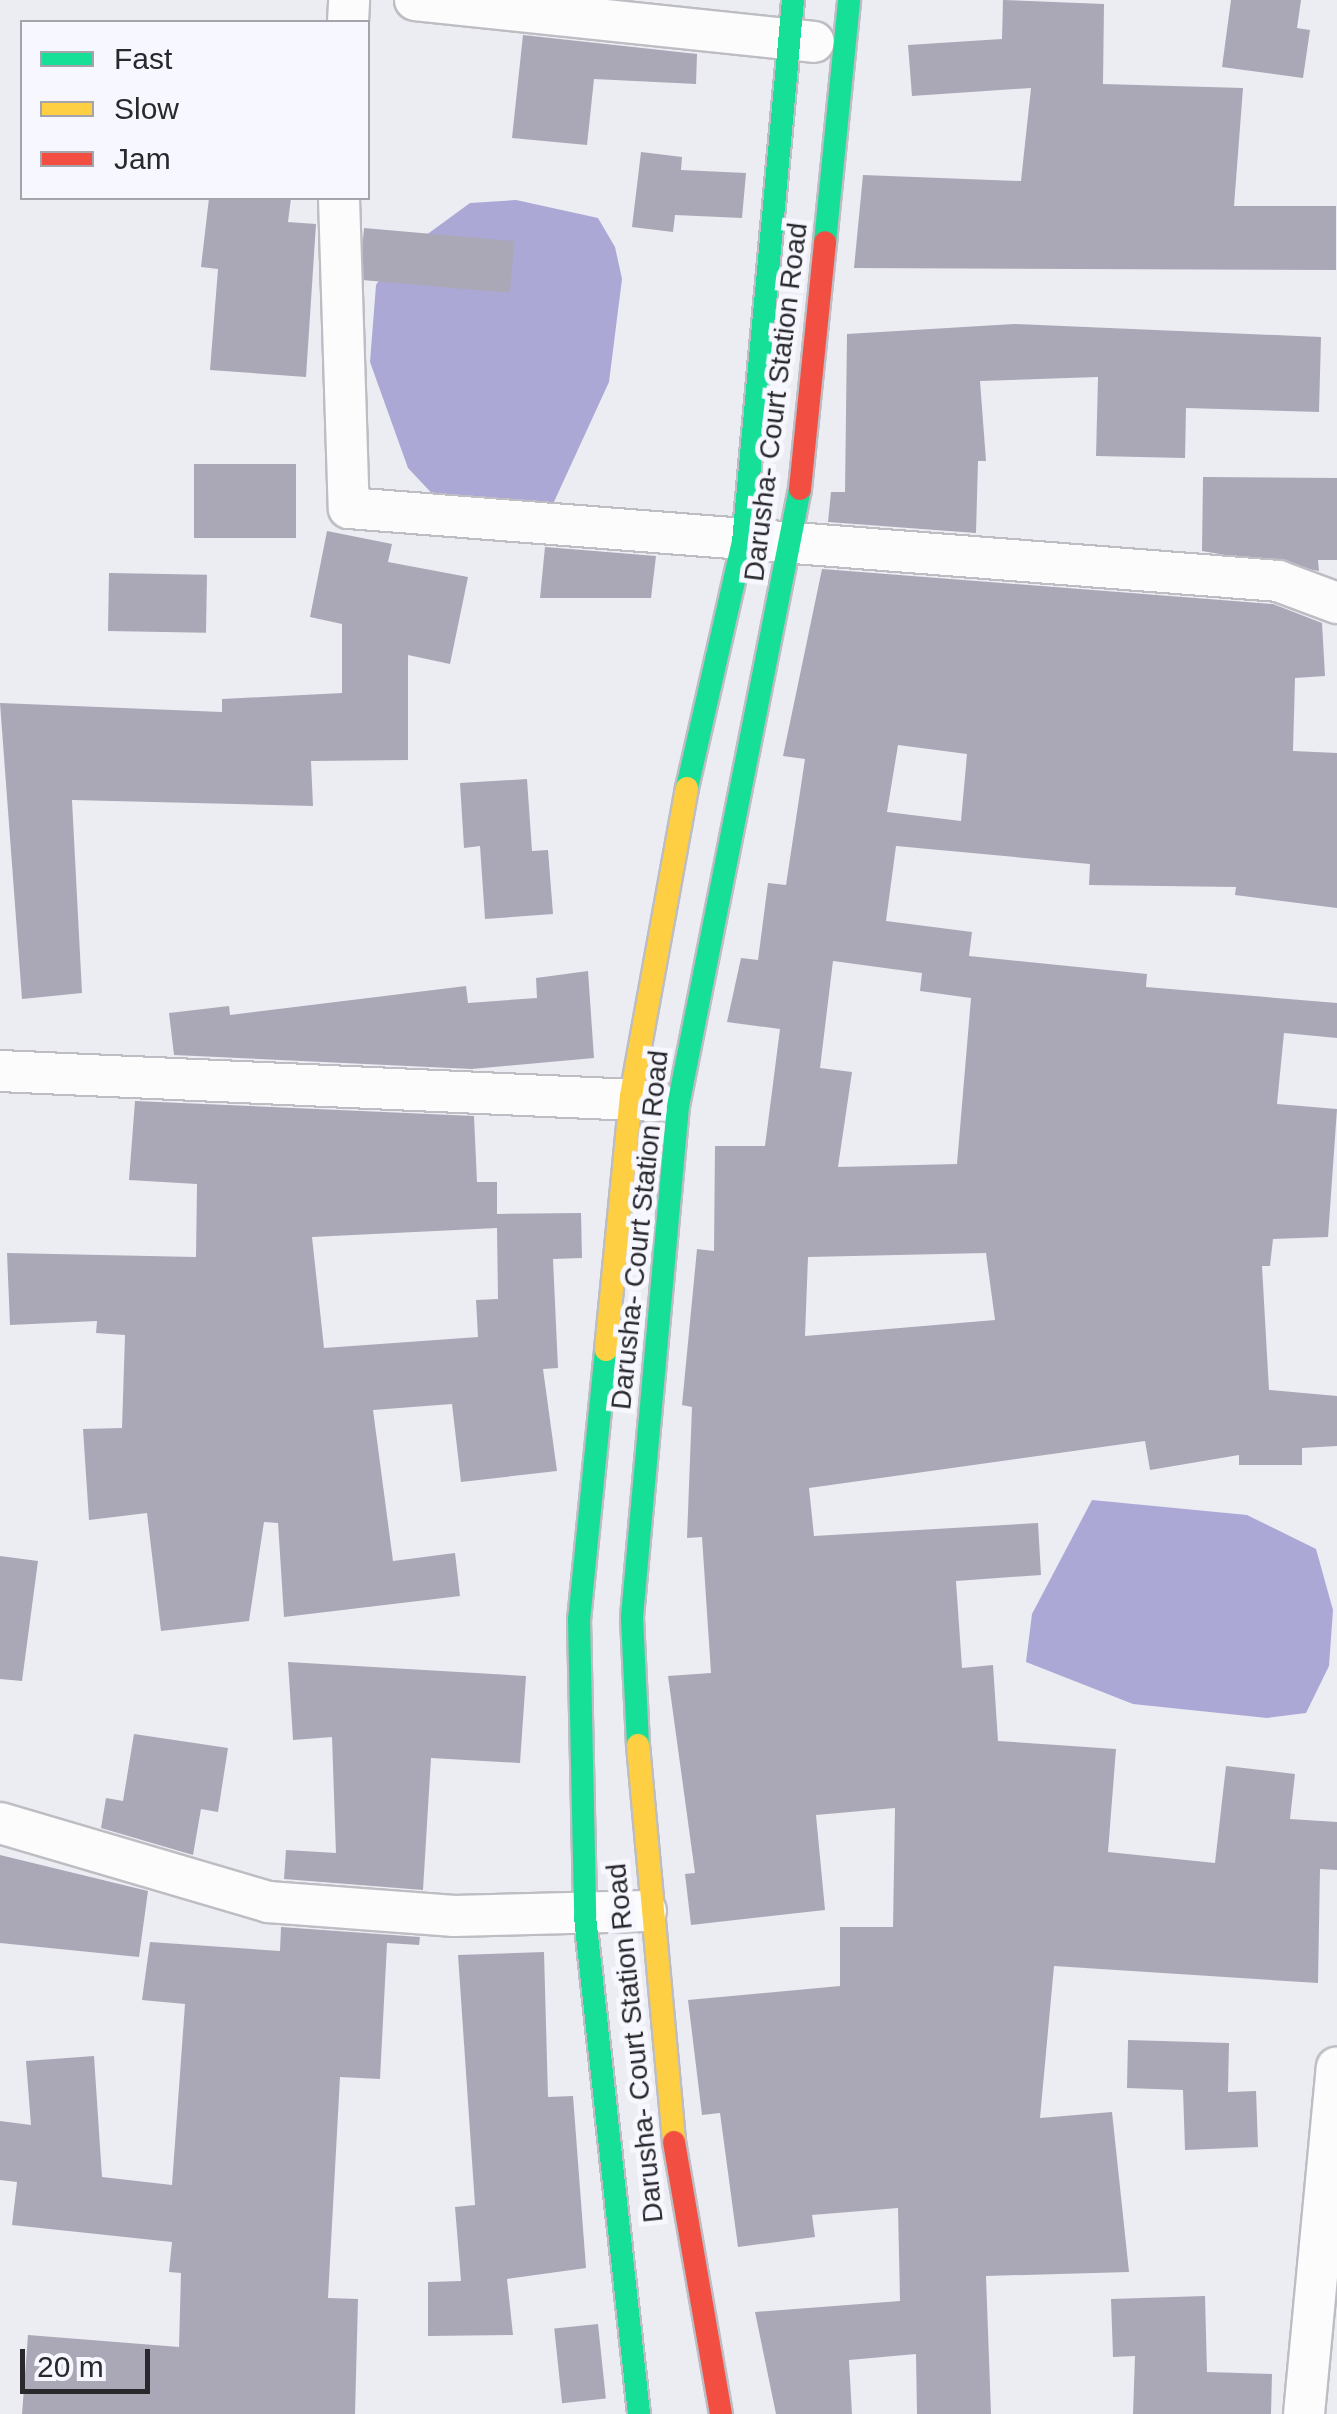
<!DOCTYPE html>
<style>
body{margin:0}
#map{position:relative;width:1337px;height:2414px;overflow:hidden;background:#ececf3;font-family:Helvetica,sans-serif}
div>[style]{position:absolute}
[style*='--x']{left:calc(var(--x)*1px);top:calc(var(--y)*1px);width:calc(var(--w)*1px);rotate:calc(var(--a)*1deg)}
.water>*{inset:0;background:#aca8d6}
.building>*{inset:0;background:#aaa8b7;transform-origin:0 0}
.roads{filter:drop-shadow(2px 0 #bdbdc3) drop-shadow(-2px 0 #bdbdc3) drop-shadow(0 2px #bdbdc3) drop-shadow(0 -2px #bdbdc3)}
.street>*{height:40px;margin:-20px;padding:0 20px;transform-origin:20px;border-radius:20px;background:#fcfcfd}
.fast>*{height:22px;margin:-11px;padding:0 11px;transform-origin:11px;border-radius:11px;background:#16e098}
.slow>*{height:22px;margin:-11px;padding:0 11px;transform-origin:11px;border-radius:11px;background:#ffcf43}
.jam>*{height:22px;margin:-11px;padding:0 11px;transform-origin:11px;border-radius:11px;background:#f24e42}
span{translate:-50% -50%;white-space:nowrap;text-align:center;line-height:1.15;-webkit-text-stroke:10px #f7f7ff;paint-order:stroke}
.street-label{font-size:28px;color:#29282d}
.legend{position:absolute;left:20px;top:20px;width:350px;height:180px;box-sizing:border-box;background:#f7f7ff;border:2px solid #a5a4ab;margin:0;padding:12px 18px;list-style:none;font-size:30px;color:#29282d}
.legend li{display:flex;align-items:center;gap:20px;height:50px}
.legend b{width:50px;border:2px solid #a5a4ab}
.scale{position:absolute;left:20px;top:2349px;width:130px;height:45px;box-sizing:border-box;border:5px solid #29282d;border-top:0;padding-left:12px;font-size:30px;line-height:35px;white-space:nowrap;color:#29282d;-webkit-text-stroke:8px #f7f7ff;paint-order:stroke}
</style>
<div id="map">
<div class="water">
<div style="clip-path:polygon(516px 200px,598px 218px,615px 247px,622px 279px,609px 382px,553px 504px,440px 502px,408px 468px,370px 362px,376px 285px,392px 260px,470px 203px)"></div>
<div style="clip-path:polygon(1092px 1500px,1247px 1515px,1316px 1549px,1333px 1610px,1329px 1666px,1306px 1713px,1267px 1718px,1133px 1704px,1026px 1662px,1032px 1614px)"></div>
</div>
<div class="building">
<div style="clip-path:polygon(1003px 0,1104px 4px,1103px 84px,1243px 88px,1234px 206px,1336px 206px,1336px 270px,854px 268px,863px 175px,1021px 181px,1031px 88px,912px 96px,908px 45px,1002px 39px)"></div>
<div style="clip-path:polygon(1231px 0,1301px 0,1297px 28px,1310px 30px,1303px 78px,1222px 67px)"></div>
<div style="clip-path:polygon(523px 35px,697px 54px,696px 84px,594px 79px,587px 145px,512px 138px)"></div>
<div style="clip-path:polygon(641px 152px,682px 157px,681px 170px,746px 173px,742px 218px,675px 215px,673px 232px,632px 227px)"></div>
<div style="clip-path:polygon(209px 198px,291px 198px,288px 222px,316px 224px,306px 377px,210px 370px,218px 269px,201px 267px)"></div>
<div style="left:364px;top:228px;width:151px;height:52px;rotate:5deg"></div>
<div style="clip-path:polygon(1014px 324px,1321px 337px,1319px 412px,1186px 408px,1185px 458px,1096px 456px,1098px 377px,980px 381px,986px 461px,978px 461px,976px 533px,828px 522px,831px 492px,845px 492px,847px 334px)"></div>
<div style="left:194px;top:464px;width:102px;height:74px"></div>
<div style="clip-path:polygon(1203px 477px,1337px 478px,1337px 560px,1318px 560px,1319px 571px,1202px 551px)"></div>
<div style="clip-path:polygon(327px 531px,392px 544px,388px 562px,468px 577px,450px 664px,408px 655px,408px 760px,311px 761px,313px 806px,72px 800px,82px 993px,22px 999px,0 703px,222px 712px,222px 699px,342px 693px,342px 624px,310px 617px)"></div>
<div style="clip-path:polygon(545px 547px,656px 556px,651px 598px,540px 598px)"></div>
<div style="clip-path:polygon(evenodd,822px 569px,1273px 604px,1322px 623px,1325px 676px,1295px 678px,1293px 751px,1337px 753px,1337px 908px,1235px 895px,1236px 887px,1089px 885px,1090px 864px,896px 846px,886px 921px,972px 932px,969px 956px,1147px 974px,1146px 987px,1337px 1003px,1337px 1038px,1284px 1033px,1277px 1104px,1337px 1109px,1328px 1237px,1273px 1239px,1270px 1266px,1262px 1266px,1269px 1390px,1337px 1396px,1337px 1446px,1302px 1448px,1302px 1465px,1239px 1465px,1239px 1455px,1150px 1470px,1145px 1441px,809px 1488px,814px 1536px,1038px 1523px,1041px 1575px,956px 1581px,962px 1668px,993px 1665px,998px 1741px,1116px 1749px,1108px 1852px,1215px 1863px,1226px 1766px,1295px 1774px,1290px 1819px,1337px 1822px,1337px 1870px,1320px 1869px,1318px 1983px,1054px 1966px,1040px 2118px,1112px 2112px,1129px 2272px,986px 2276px,991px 2414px,917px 2414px,916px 2354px,849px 2360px,852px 2414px,776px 2414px,755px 2312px,900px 2301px,898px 2208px,812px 2215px,815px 2237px,738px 2247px,720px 2113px,702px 2115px,688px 2000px,840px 1986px,840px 1927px,893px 1927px,895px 1808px,816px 1815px,825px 1910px,691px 1925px,685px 1874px,695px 1873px,668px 1676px,711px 1673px,702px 1537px,687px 1538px,692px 1407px,682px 1405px,697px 1249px,714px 1251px,715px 1146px,765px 1146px,780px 1029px,727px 1022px,741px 958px,758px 960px,768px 883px,786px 885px,805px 759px,783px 756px,822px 569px,898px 745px,967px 754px,961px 821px,887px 812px,898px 745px,822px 569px,833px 961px,922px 973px,920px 991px,971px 998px,957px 1164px,838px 1167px,852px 1072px,820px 1068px,833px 961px,822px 569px,986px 1253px,995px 1320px,805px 1336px,808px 1257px,986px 1253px)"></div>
<div style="left:109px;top:573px;width:98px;height:58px;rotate:1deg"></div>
<div style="clip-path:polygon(527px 779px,532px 851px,548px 850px,553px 914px,485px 919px,480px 846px,464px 848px,460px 783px)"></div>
<div style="clip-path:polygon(588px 971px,594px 1058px,472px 1069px,174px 1055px,169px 1013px,229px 1006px,230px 1015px,466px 986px,468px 1003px,537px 998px,536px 978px)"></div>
<div style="clip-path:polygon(evenodd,135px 1101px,474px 1116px,477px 1182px,497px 1182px,497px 1214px,581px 1213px,582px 1258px,553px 1259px,558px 1368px,543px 1369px,557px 1471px,461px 1482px,452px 1404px,373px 1410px,393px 1561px,455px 1553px,460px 1596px,284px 1617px,278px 1523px,264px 1522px,249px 1621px,161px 1631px,147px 1513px,89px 1520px,83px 1429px,122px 1428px,125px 1335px,96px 1333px,97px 1321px,10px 1325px,7px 1253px,196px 1257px,197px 1184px,129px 1180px,135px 1101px,497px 1228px,498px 1299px,476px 1300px,478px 1337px,324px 1348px,312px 1237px,497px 1228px)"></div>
<div style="clip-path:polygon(0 1556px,38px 1561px,22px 1681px,0 1679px)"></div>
<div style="clip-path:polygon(288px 1662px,526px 1676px,520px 1763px,431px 1758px,423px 1890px,284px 1879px,286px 1850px,336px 1853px,332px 1737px,293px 1740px)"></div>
<div style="clip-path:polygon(134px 1734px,228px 1748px,218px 1812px,201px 1809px,193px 1855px,101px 1828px,106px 1798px,123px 1801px)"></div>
<div style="clip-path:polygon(0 1855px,148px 1891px,139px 1957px,0 1943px)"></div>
<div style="clip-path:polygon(281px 1927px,420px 1937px,419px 1945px,387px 1943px,380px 2079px,340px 2077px,328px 2298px,358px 2299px,355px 2414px,22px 2414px,28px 2335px,179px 2347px,181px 2273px,169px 2272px,172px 2242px,12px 2225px,17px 2182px,0 2180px,0 2121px,31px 2125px,26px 2061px,94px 2056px,102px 2177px,172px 2185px,185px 2004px,142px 2000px,150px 1942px,280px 1951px)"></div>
<div style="clip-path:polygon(544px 1952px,548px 2097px,573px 2096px,586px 2268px,507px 2279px,513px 2335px,428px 2336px,428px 2282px,461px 2281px,455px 2207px,475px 2205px,458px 1955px)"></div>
<div style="clip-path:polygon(1128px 2040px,1229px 2043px,1228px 2092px,1256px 2091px,1258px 2147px,1185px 2150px,1183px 2090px,1127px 2088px)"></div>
<div style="clip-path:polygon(1205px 2296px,1207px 2372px,1272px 2374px,1271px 2414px,1133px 2414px,1135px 2356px,1113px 2357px,1111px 2299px)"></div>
<div style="left:598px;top:2324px;width:75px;height:44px;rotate:84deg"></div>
</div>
<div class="roads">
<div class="street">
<div style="--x:415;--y:0;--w:401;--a:6"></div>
<div style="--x:348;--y:22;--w:22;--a:-87"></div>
<div style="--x:339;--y:198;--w:310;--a:88.2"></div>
<div style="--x:349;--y:508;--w:932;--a:4.49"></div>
<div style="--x:1278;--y:581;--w:63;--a:20.4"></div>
<div style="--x:0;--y:1071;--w:656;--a:2.62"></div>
<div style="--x:0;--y:1823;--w:279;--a:16.4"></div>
<div style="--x:268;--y:1902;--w:187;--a:4.3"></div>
<div style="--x:454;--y:1916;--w:192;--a:-1.5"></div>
<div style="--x:1304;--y:2414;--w:348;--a:-84.6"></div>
</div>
<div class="fast">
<div style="--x:825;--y:242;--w:243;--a:-84.3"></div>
<div style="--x:687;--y:788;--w:252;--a:-77.2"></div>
<div style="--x:743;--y:542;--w:544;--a:-84.73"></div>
<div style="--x:606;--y:1350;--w:270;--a:95.7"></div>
<div style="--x:579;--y:1619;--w:298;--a:88.8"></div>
<div style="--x:585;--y:1917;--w:500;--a:83.8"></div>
<div style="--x:638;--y:1745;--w:128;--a:-92.7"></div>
<div style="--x:632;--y:1617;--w:513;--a:-84.86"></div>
<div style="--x:678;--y:1106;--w:629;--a:-78.82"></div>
</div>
<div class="slow">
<div style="--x:606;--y:1350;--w:255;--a:-84.4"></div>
<div style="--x:631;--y:1096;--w:313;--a:-79.7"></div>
<div style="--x:638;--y:1745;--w:399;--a:84.8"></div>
</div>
<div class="jam">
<div style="--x:800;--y:489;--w:248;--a:-84.2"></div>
<div style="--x:674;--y:2142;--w:276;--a:80.2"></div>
</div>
</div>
<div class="street-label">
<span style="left:776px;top:402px;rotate:-83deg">Darusha- Court Station Road</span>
<span style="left:640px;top:1230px;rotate:-84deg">Darusha- Court Station Road</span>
<span style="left:635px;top:2043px;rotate:-96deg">Darusha- Court Station Road</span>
</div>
<ul class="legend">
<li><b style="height:12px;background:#16e098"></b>Fast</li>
<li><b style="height:12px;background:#ffcf43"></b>Slow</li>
<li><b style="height:12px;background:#f24e42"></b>Jam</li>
</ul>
<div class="scale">20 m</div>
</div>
